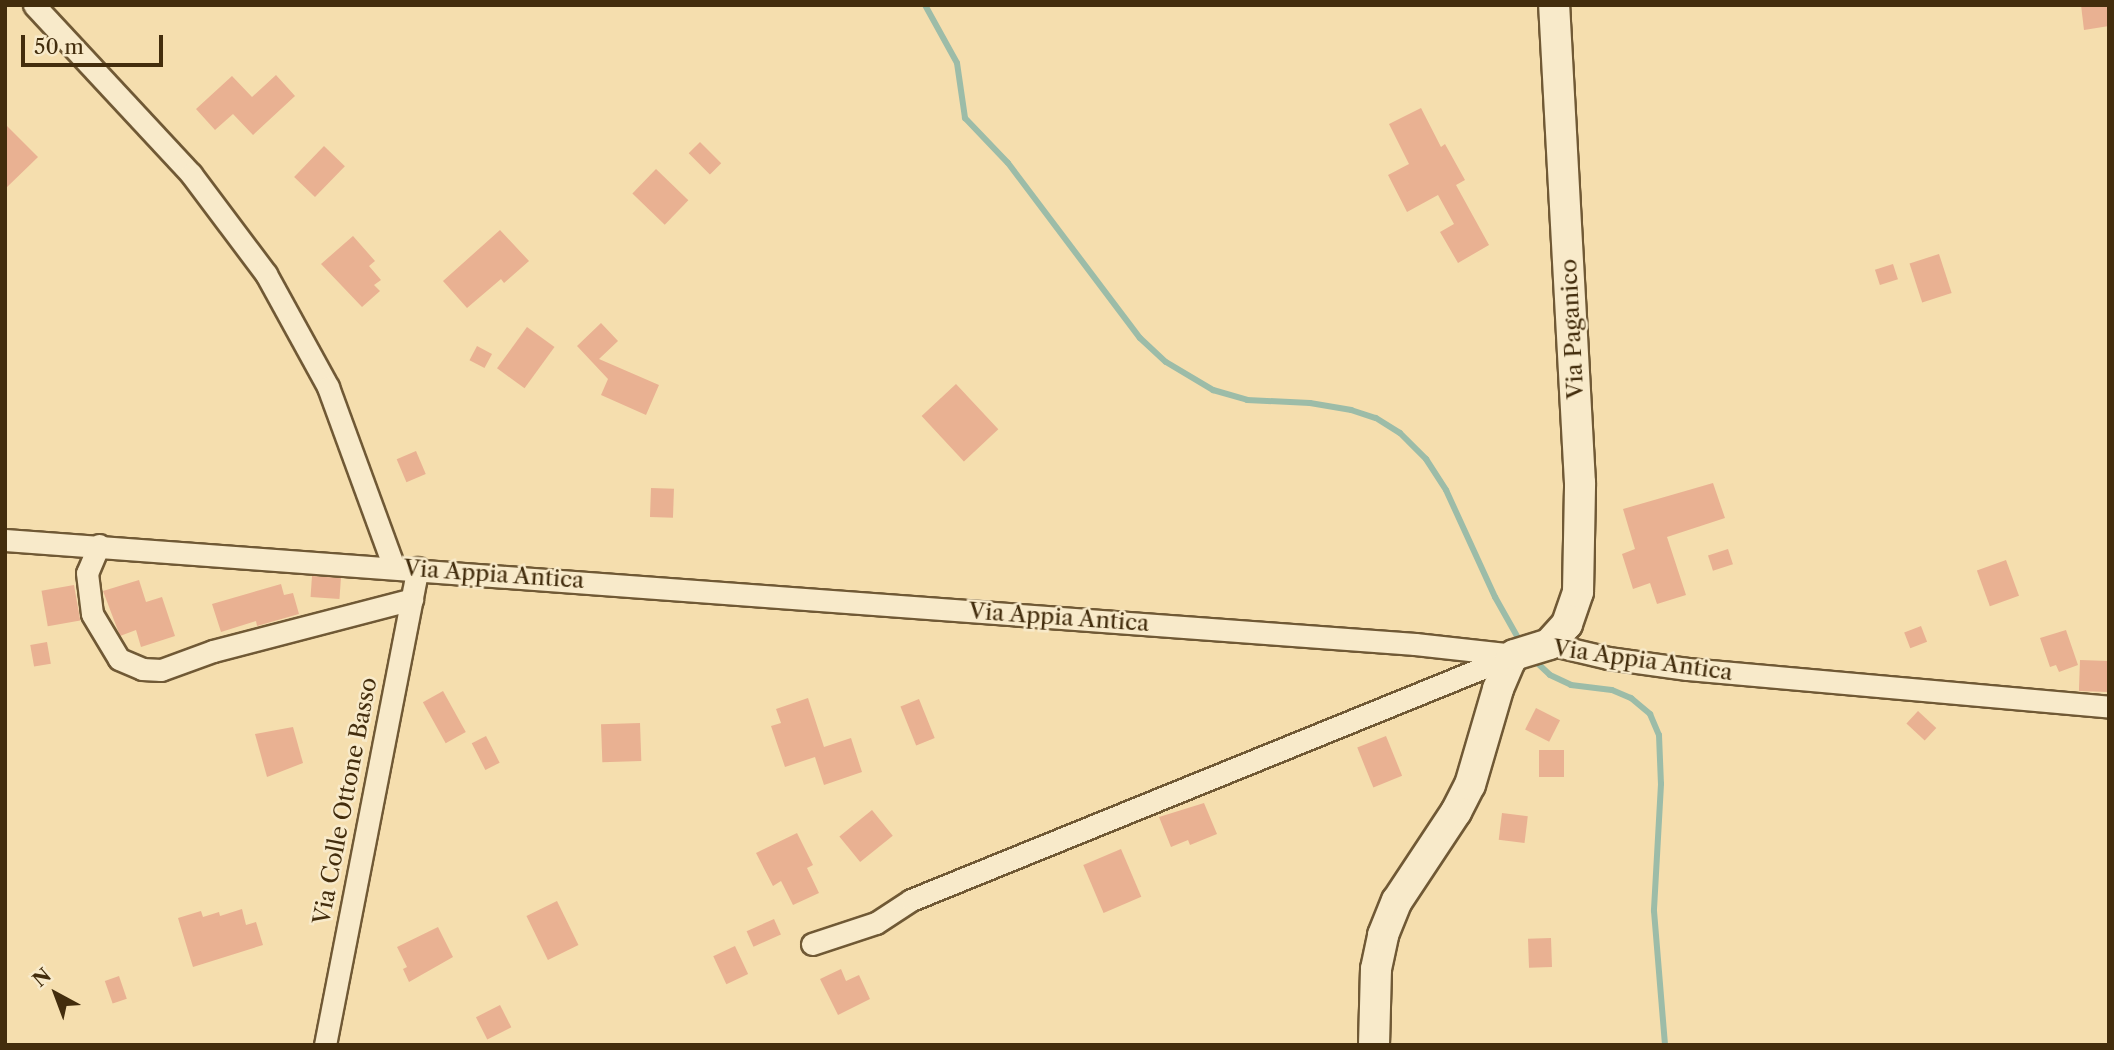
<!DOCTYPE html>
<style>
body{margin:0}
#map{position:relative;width:2114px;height:1050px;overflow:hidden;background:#f5deae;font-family:"Libre Caslon Text",serif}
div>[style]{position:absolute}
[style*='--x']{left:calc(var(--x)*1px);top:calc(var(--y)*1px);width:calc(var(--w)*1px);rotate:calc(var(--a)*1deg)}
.stream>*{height:6px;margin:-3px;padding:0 3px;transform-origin:3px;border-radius:3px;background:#9cbca8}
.building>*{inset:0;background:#e9b192;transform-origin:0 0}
.roads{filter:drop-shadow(2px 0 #705935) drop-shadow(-2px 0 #705935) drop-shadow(0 2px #705935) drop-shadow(0 -2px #705935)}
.street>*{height:21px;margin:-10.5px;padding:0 10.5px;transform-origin:10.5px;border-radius:10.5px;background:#f8eaca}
.secondary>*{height:30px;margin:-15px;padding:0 15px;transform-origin:15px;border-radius:15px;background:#f8eaca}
span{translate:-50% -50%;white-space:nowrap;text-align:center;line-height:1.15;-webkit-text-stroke:5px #f8eaca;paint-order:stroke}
.street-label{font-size:23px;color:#432d0d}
.frame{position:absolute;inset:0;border:7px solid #432d0d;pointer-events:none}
.north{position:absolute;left:21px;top:959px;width:70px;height:70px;-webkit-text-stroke:5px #f8eaca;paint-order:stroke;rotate:319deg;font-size:19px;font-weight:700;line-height:28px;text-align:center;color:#432d0d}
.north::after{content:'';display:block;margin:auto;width:24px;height:32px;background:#432d0d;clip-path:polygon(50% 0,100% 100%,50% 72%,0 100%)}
.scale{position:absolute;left:21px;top:35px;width:142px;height:32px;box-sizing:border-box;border:4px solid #432d0d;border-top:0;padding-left:9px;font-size:21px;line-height:24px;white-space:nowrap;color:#432d0d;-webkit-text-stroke:5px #f8eaca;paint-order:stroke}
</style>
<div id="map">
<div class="stream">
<div style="--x:925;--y:5;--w:66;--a:61.1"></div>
<div style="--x:957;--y:63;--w:56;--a:81.7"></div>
<div style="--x:965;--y:118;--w:62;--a:46.3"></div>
<div style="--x:1008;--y:163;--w:219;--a:53"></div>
<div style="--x:1140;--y:338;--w:35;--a:43"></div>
<div style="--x:1166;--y:362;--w:55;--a:30.8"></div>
<div style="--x:1213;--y:390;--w:35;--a:16"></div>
<div style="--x:1247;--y:400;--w:63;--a:2.7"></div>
<div style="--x:1310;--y:403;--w:42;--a:9.7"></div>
<div style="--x:1351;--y:410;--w:26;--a:18"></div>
<div style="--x:1376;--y:418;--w:28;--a:32"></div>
<div style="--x:1400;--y:433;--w:37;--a:45"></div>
<div style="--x:1426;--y:459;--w:37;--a:57"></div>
<div style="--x:1446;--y:490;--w:118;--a:65.4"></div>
<div style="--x:1495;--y:597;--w:55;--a:60.6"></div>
<div style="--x:1533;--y:659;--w:23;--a:43"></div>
<div style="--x:1550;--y:675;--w:23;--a:25"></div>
<div style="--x:1571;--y:685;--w:41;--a:7"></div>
<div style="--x:1612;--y:690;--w:21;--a:23"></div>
<div style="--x:1631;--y:698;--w:25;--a:40"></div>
<div style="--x:1650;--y:714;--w:23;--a:67"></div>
<div style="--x:1659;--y:735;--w:49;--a:87.7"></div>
<div style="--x:1661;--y:784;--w:127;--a:93.2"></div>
<div style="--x:1654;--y:911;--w:134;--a:85.3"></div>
</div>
<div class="building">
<div style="clip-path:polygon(2081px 5px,2109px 5px,2109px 26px,2084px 30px)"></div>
<div style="clip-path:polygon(276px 75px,295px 96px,253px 135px,233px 114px,215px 130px,196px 109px,232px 76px,252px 97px)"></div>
<div style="clip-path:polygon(1421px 108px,1441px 147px,1445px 144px,1465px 180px,1456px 185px,1489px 245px,1458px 263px,1440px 232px,1454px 224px,1438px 195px,1407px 212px,1388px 175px,1409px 164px,1389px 124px)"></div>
<div style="clip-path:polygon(5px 124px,38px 157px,5px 189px)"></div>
<div style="left:700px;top:142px;width:30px;height:16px;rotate:45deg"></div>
<div style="left:324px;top:146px;width:29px;height:43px;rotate:44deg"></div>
<div style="left:656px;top:169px;width:45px;height:34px;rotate:44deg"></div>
<div style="clip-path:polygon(500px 230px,529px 261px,504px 283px,501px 279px,467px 308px,443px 281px)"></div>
<div style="clip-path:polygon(353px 236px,375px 261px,369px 266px,381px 280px,374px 285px,380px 291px,362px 307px,321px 264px)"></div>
<div style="left:1939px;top:254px;width:41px;height:31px;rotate:72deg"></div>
<div style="left:1893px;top:264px;width:16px;height:19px;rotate:72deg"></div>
<div style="clip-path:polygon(601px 323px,618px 341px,599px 359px,659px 385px,646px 415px,601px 395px,608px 379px,577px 346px)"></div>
<div style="left:527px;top:327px;width:34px;height:51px;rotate:36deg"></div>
<div style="left:477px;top:346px;width:17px;height:16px;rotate:28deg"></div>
<div style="left:956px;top:384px;width:62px;height:47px;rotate:47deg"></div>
<div style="left:416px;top:451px;width:25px;height:21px;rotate:67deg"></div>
<div style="clip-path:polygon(1713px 483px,1725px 518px,1667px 537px,1686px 595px,1657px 604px,1650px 583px,1633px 589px,1622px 554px,1635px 549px,1623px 509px)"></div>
<div style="left:651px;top:488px;width:23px;height:29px;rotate:2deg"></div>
<div style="left:1728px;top:549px;width:16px;height:21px;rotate:72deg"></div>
<div style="left:2006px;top:560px;width:38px;height:31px;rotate:70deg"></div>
<div style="left:312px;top:576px;width:29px;height:21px;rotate:4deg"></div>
<div style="clip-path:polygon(139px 580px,146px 602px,162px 597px,175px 636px,141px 647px,136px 630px,120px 636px,103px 591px)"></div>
<div style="clip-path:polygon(281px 584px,284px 595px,293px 593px,299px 614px,257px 626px,256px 621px,221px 632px,212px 604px)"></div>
<div style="left:74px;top:585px;width:36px;height:33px;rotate:80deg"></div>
<div style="left:1921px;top:626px;width:17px;height:18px;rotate:69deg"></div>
<div style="clip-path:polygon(2066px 630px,2078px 665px,2059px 672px,2056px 665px,2050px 667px,2040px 638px)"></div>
<div style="left:47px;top:642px;width:22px;height:17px;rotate:80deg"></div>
<div style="left:2080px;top:660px;width:29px;height:31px;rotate:2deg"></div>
<div style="left:443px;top:691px;width:47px;height:23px;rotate:61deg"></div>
<div style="clip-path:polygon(808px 698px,824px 747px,851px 738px,862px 772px,824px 785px,815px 757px,785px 767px,771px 726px,781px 723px,776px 709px)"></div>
<div style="left:919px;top:699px;width:42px;height:20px;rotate:68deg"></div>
<div style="left:1536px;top:708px;width:27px;height:24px;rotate:27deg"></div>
<div style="left:1918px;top:711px;width:25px;height:17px;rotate:43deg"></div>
<div style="left:640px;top:723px;width:38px;height:39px;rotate:88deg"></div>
<div style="clip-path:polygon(293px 727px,303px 763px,267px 777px,255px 734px)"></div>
<div style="left:486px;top:736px;width:30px;height:16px;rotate:63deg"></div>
<div style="left:1386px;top:736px;width:43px;height:31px;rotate:68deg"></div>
<div style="left:1539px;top:750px;width:25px;height:27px"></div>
<div style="clip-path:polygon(1204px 803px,1217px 834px,1190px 845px,1188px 840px,1171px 847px,1159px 817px)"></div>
<div style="left:872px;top:810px;width:33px;height:42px;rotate:51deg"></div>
<div style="left:1502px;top:813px;width:26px;height:27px;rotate:7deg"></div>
<div style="clip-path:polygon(797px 833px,813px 865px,807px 868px,819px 893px,793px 905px,781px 881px,773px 886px,756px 853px)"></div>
<div style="left:1121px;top:849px;width:52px;height:41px;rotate:67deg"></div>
<div style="left:557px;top:901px;width:49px;height:34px;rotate:64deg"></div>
<div style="clip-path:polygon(242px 909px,246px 925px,256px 922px,263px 945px,193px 967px,178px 918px,201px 911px,203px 917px,219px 912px,220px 916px)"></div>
<div style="left:774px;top:919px;width:17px;height:30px;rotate:66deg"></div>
<div style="clip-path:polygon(438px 927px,453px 957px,409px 982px,403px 969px,407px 967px,397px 947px)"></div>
<div style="left:1551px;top:938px;width:29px;height:23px;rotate:88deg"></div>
<div style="left:735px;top:946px;width:31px;height:24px;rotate:65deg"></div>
<div style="clip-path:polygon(841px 969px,846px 981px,859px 975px,870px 999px,838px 1015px,820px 979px)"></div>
<div style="left:119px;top:976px;width:24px;height:15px;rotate:71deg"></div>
<div style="left:500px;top:1005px;width:25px;height:27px;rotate:63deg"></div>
</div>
<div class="roads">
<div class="street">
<div style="--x:34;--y:5;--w:231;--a:47.1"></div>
<div style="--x:191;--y:174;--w:125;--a:53.1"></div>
<div style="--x:266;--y:274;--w:129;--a:61.2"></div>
<div style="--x:328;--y:387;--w:192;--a:69.9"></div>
<div style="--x:5;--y:540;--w:1414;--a:4.22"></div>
<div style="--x:1415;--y:644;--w:100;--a:6.3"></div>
<div style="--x:99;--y:545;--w:30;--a:113"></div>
<div style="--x:87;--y:573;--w:41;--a:83"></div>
<div style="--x:92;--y:614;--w:52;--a:59"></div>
<div style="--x:119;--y:659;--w:25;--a:23"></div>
<div style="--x:142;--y:669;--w:19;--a:3"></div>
<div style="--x:161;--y:670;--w:55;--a:-20.1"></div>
<div style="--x:213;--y:651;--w:206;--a:-14.6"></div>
<div style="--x:1549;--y:644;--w:61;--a:13.3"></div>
<div style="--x:1608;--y:658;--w:80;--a:7.9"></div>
<div style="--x:1687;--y:669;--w:424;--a:5.1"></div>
<div style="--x:812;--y:944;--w:67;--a:-18.2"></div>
<div style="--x:876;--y:923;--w:42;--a:-33.3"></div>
<div style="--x:911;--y:900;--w:649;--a:-22.1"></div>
<div style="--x:325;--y:1045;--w:486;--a:-79"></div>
</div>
<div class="secondary">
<div style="--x:1374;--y:1045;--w:76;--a:-88.5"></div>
<div style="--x:1376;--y:969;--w:35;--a:-78"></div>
<div style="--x:1383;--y:935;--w:37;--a:-68"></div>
<div style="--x:1397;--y:901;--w:107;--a:-56.5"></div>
<div style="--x:1456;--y:812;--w:30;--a:-63"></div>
<div style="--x:1470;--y:785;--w:100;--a:-73.7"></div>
<div style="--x:1498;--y:689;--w:30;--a:-67"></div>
<div style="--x:1510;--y:661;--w:7;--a:-56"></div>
<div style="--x:1514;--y:655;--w:37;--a:-17"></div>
<div style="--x:1549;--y:644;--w:27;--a:-48"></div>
<div style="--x:1567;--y:624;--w:34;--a:-71"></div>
<div style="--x:1578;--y:592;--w:109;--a:-88.9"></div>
<div style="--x:1580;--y:483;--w:479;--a:-93.1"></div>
</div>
</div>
<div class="street-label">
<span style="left:1572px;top:329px;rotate:-93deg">Via Paganico</span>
<span style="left:494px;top:574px;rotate:4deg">Via Appia Antica</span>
<span style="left:1059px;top:617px;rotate:4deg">Via Appia Antica</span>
<span style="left:1643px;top:660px;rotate:8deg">Via Appia Antica</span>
<span style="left:345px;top:801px;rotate:-79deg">Via Colle Ottone Basso</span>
</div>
<div class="frame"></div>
<div class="north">N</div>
<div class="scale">50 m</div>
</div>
